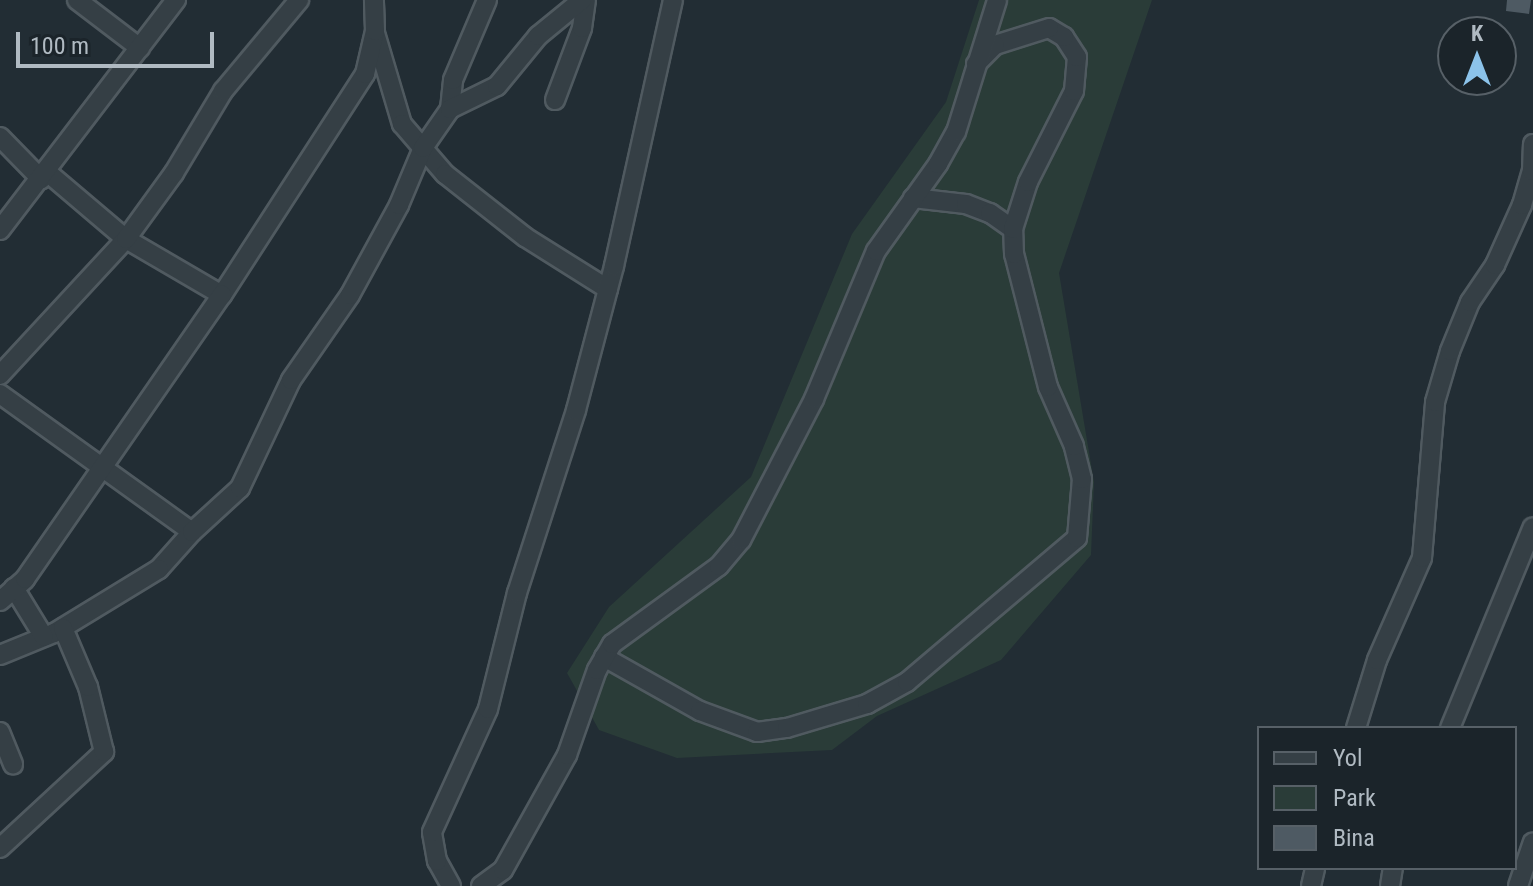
<!DOCTYPE html>
<style>
body{margin:0}
#map{position:relative;width:1533px;height:886px;overflow:hidden;background:#222d34;font-family:"Roboto Condensed",sans-serif}
div>[style]{position:absolute}
[style*='--x']{left:calc(var(--x)*1px);top:calc(var(--y)*1px);width:calc(var(--w)*1px);rotate:calc(var(--a)*1deg)}
.green>*{inset:0;background:#2a3c38}
.building>*{inset:0;background:#4e5a63}
.roads{filter:drop-shadow(2px 0 #505a60) drop-shadow(-2px 0 #505a60) drop-shadow(0 2px #505a60) drop-shadow(0 -2px #505a60)}
.minor>*{height:18px;margin:-9px;padding:0 9px;transform-origin:9px;border-radius:9px;background:#353f45}
span{translate:-50% -50%;white-space:nowrap;text-align:center;line-height:1.15;-webkit-text-stroke:8px #1b242a;paint-order:stroke}
.legend{position:absolute;left:1257px;top:726px;width:260px;height:144px;box-sizing:border-box;background:#1b242a;border:2px solid #576067;margin:0;padding:10px 14px;list-style:none;font-size:24px;color:#b0bac2}
.legend li{display:flex;align-items:center;gap:16px;height:40px}
.legend b{width:40px;border:2px solid #576067}
.north{position:absolute;left:1437px;top:16px;width:80px;height:80px;box-sizing:border-box;background:#1b242a;border:2px solid #576067;border-radius:50%;rotate:0deg;font-size:22px;font-weight:700;line-height:32px;text-align:center;color:#b0bac2}
.north::after{content:'';display:block;margin:auto;width:28px;height:36px;background:#8cc3ea;clip-path:polygon(50% 0,100% 100%,50% 72%,0 100%)}
.scale{position:absolute;left:16px;top:32px;width:198px;height:36px;box-sizing:border-box;border:4px solid #b0bac2;border-top:0;padding-left:10px;font-size:24px;line-height:28px;white-space:nowrap;color:#b0bac2;-webkit-text-stroke:6px #1b242a;paint-order:stroke}
</style>
<div id="map">
<div class="green">
<div style="clip-path:polygon(979px 0,1152px 0,1059px 273px,1094px 482px,1091px 555px,1001px 660px,877px 716px,832px 750px,677px 758px,599px 730px,567px 673px,609px 607px,751px 477px,852px 234px,946px 102px)"></div>
</div>
<div class="building">
<div style="clip-path:polygon(1507px 0,1531px 0,1529px 14px,1506px 11px)"></div>
</div>
<div class="roads">
<div class="minor">
<div style="--x:77;--y:0;--w:79;--a:37.3"></div>
<div style="--x:375;--y:33;--w:95;--a:73.5"></div>
<div style="--x:402;--y:124;--w:66;--a:49.3"></div>
<div style="--x:445;--y:174;--w:102;--a:38.2"></div>
<div style="--x:525;--y:237;--w:98;--a:32.1"></div>
<div style="--x:555;--y:100;--w:77;--a:-69.4"></div>
<div style="--x:582;--y:28;--w:28;--a:-82"></div>
<div style="--x:450;--y:109;--w:29;--a:-84"></div>
<div style="--x:453;--y:80;--w:87;--a:-67"></div>
<div style="--x:0;--y:137;--w:59;--a:45.7"></div>
<div style="--x:47;--y:172;--w:104;--a:40.3"></div>
<div style="--x:126;--y:239;--w:111;--a:30.3"></div>
<div style="--x:222;--y:295;--w:263;--a:-57.1"></div>
<div style="--x:365;--y:74;--w:44;--a:-76.9"></div>
<div style="--x:375;--y:31;--w:31;--a:-92"></div>
<div style="--x:913;--y:198;--w:53;--a:6.5"></div>
<div style="--x:966;--y:204;--w:26;--a:21"></div>
<div style="--x:990;--y:213;--w:28;--a:35"></div>
<div style="--x:0;--y:230;--w:290;--a:-52.6"></div>
<div style="--x:0;--y:375;--w:185;--a:-47.2"></div>
<div style="--x:126;--y:239;--w:82;--a:-54"></div>
<div style="--x:174;--y:173;--w:96;--a:-59.1"></div>
<div style="--x:223;--y:91;--w:119;--a:-50.1"></div>
<div style="--x:0;--y:394;--w:236;--a:35.7"></div>
<div style="--x:192;--y:532;--w:50;--a:131.7"></div>
<div style="--x:159;--y:569;--w:123;--a:148.6"></div>
<div style="--x:54;--y:633;--w:58;--a:157.8"></div>
<div style="--x:192;--y:532;--w:65;--a:-42.5"></div>
<div style="--x:240;--y:488;--w:119;--a:-64.7"></div>
<div style="--x:291;--y:380;--w:103;--a:-55.2"></div>
<div style="--x:350;--y:295;--w:102;--a:-61.4"></div>
<div style="--x:399;--y:205;--w:62;--a:-67.2"></div>
<div style="--x:423;--y:148;--w:47;--a:-55.3"></div>
<div style="--x:450;--y:109;--w:52;--a:-26.1"></div>
<div style="--x:497;--y:86;--w:65;--a:-50.6"></div>
<div style="--x:538;--y:36;--w:57;--a:-39.3"></div>
<div style="--x:14;--y:588;--w:57;--a:58.5"></div>
<div style="--x:0;--y:601;--w:33;--a:-41"></div>
<div style="--x:25;--y:579;--w:346;--a:-55.3"></div>
<div style="--x:604;--y:657;--w:110;--a:29.4"></div>
<div style="--x:700;--y:711;--w:61;--a:20.2"></div>
<div style="--x:757;--y:732;--w:30;--a:-8"></div>
<div style="--x:787;--y:728;--w:84;--a:-16.7"></div>
<div style="--x:867;--y:704;--w:46;--a:-28.8"></div>
<div style="--x:907;--y:682;--w:223;--a:-40.3"></div>
<div style="--x:1077;--y:538;--w:59;--a:-85.2"></div>
<div style="--x:1082;--y:479;--w:34;--a:-104"></div>
<div style="--x:1074;--y:446;--w:64;--a:-113.8"></div>
<div style="--x:1048;--y:387;--w:137;--a:-104.3"></div>
<div style="--x:1014;--y:254;--w:25;--a:-92"></div>
<div style="--x:1013;--y:229;--w:49;--a:-72.3"></div>
<div style="--x:1028;--y:182;--w:102;--a:-63.2"></div>
<div style="--x:1074;--y:91;--w:34;--a:-85"></div>
<div style="--x:1077;--y:57;--w:24;--a:-123"></div>
<div style="--x:1064;--y:37;--w:17;--a:-149"></div>
<div style="--x:1049;--y:28;--w:57;--a:162.5"></div>
<div style="--x:995;--y:45;--w:27;--a:135"></div>
<div style="--x:1356;--y:728;--w:71;--a:-72.8"></div>
<div style="--x:1377;--y:660;--w:111;--a:-66.2"></div>
<div style="--x:1422;--y:558;--w:157;--a:-85.2"></div>
<div style="--x:1435;--y:402;--w:53;--a:-73.6"></div>
<div style="--x:1450;--y:351;--w:53;--a:-67.8"></div>
<div style="--x:1470;--y:302;--w:45;--a:-56"></div>
<div style="--x:1495;--y:265;--w:66;--a:-65.8"></div>
<div style="--x:1522;--y:205;--w:35;--a:-74"></div>
<div style="--x:1532;--y:171;--w:27;--a:-88"></div>
<div style="--x:1450;--y:728;--w:217;--a:-67.6"></div>
<div style="--x:0;--y:732;--w:35;--a:68"></div>
<div style="--x:0;--y:848;--w:142;--a:-42.7"></div>
<div style="--x:104;--y:752;--w:67;--a:-103.8"></div>
<div style="--x:88;--y:687;--w:64;--a:-113"></div>
<div style="--x:451;--y:886;--w:29;--a:-119"></div>
<div style="--x:437;--y:861;--w:29;--a:-100"></div>
<div style="--x:432;--y:832;--w:135;--a:-65.5"></div>
<div style="--x:488;--y:709;--w:120;--a:-76"></div>
<div style="--x:517;--y:593;--w:192;--a:-72.1"></div>
<div style="--x:576;--y:410;--w:149;--a:-75.2"></div>
<div style="--x:614;--y:266;--w:272;--a:-77.5"></div>
<div style="--x:481;--y:886;--w:27;--a:-36"></div>
<div style="--x:503;--y:870;--w:132;--a:-60.9"></div>
<div style="--x:567;--y:755;--w:90;--a:-70.6"></div>
<div style="--x:597;--y:670;--w:30;--a:-60"></div>
<div style="--x:612;--y:644;--w:132;--a:-36.1"></div>
<div style="--x:719;--y:566;--w:34;--a:-50"></div>
<div style="--x:741;--y:540;--w:159;--a:-62.6"></div>
<div style="--x:814;--y:399;--w:160;--a:-67.3"></div>
<div style="--x:876;--y:251;--w:107;--a:-54.5"></div>
<div style="--x:938;--y:164;--w:37;--a:-61"></div>
<div style="--x:956;--y:132;--w:138;--a:-72.7"></div>
<div style="--x:1311;--y:886;--w:18;--a:-77"></div>
<div style="--x:1390;--y:886;--w:18;--a:-81"></div>
<div style="--x:1518;--y:886;--w:46;--a:-71.2"></div>
</div>
</div>
<ul class="legend">
<li><b style="height:10px;background:#353f45"></b>Yol</li>
<li><b style="height:22px;background:#2a3c38"></b>Park</li>
<li><b style="height:22px;background:#4e5a63"></b>Bina</li>
</ul>
<div class="north">K</div>
<div class="scale">100 m</div>
</div>
